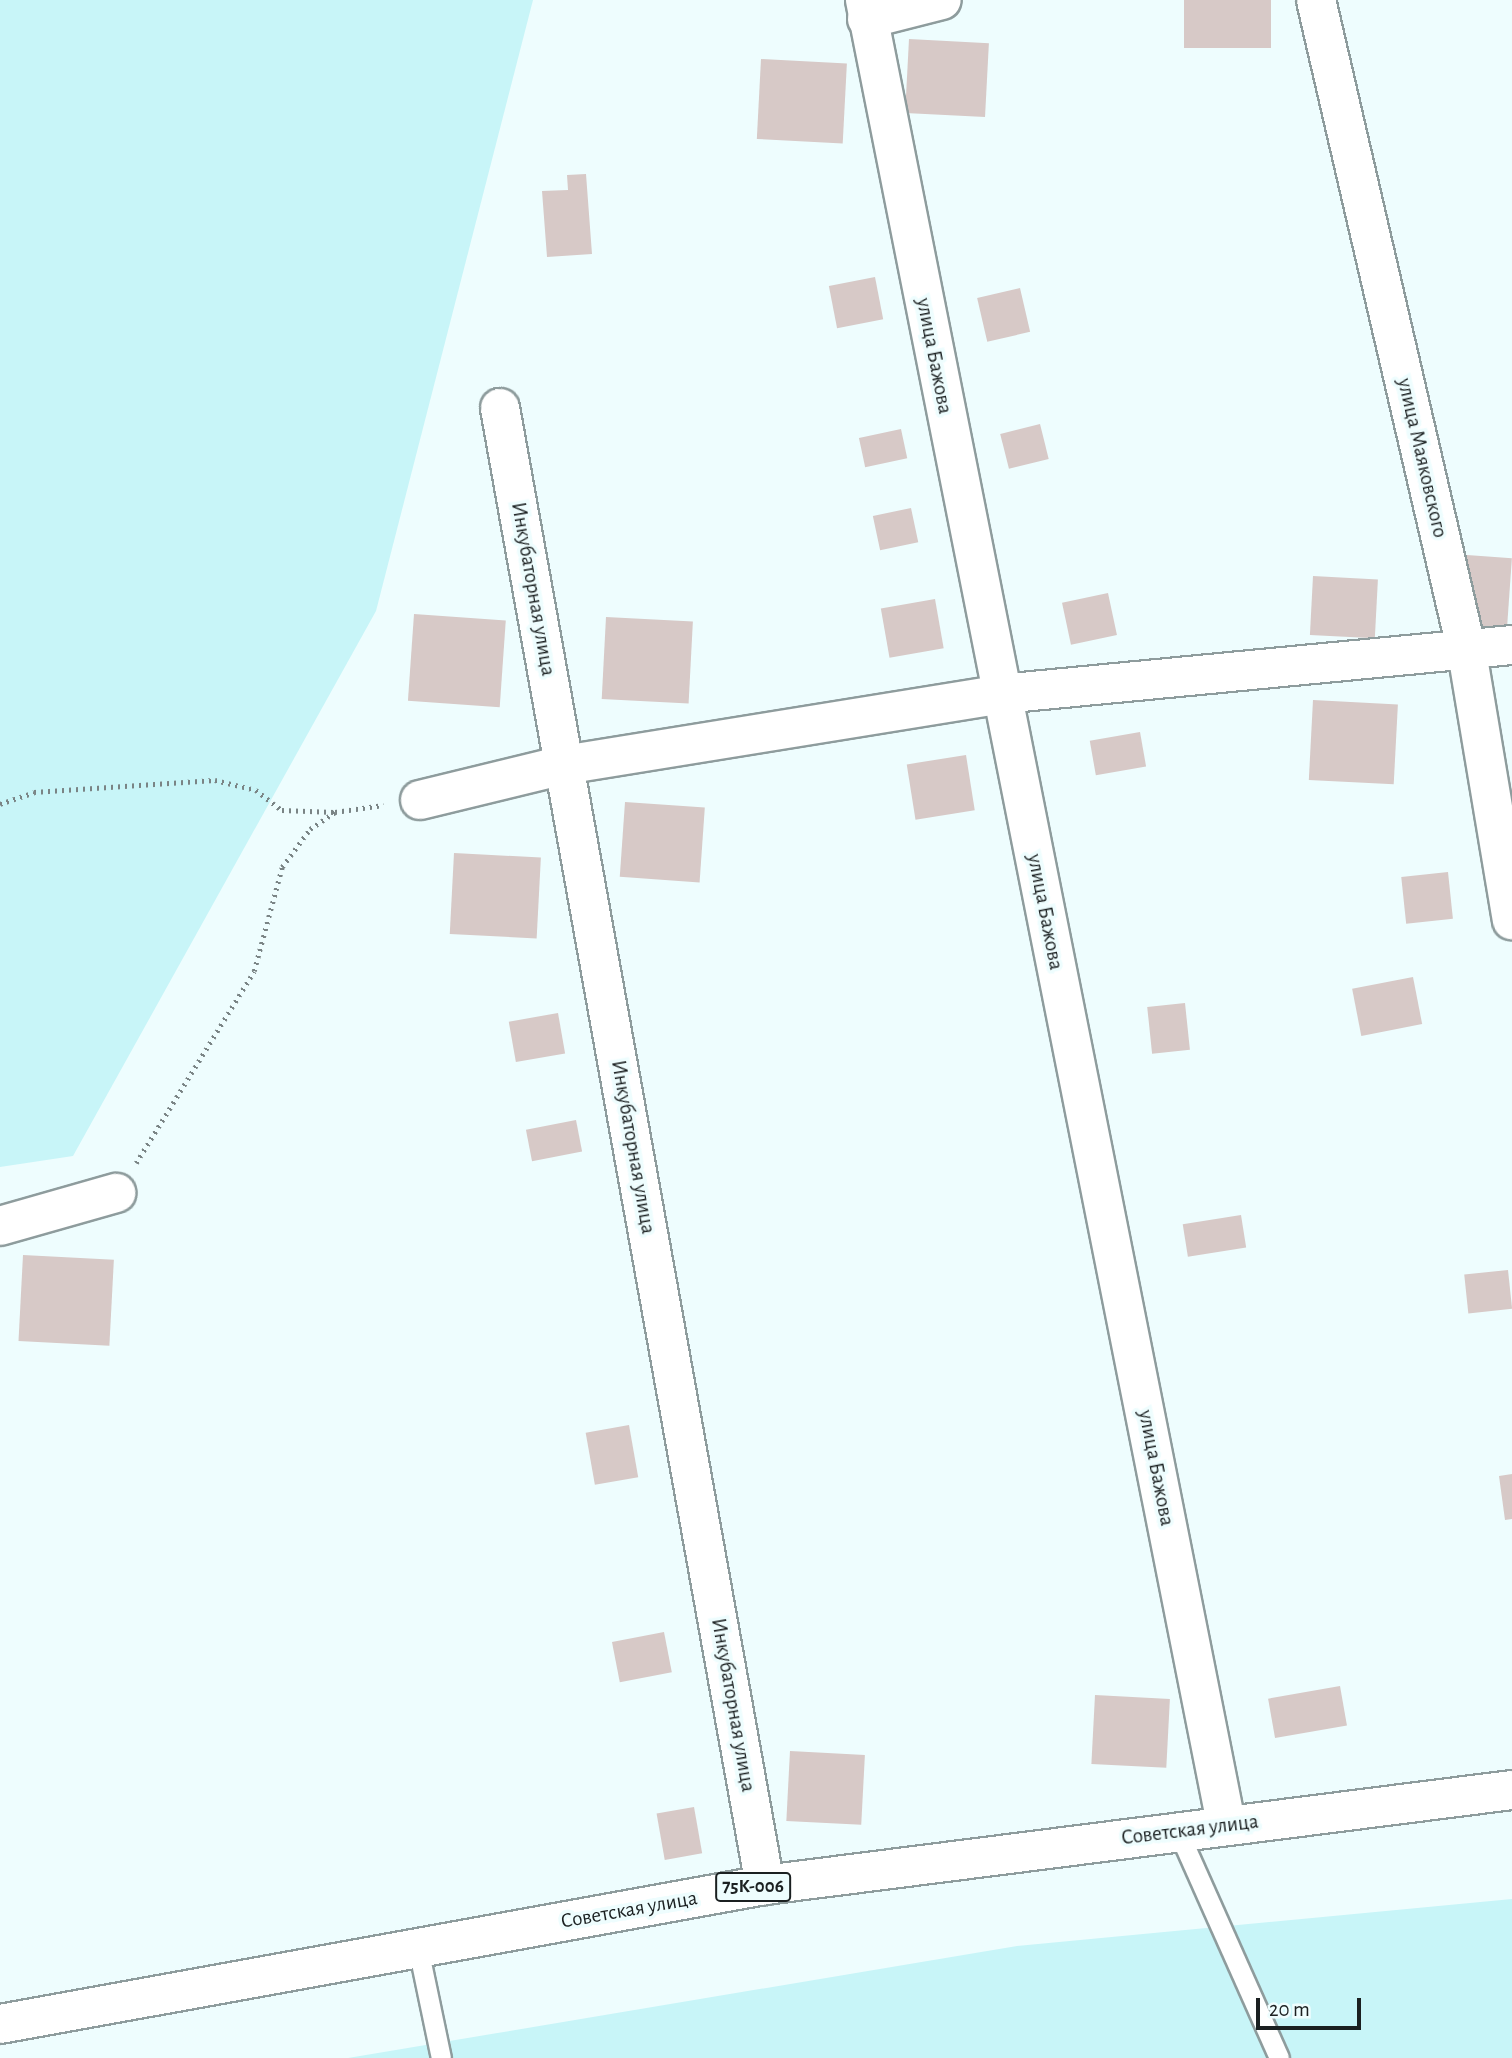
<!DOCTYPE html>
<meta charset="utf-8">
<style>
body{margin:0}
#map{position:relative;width:1512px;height:2058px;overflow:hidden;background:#eefdfe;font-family:"Alegreya Sans",sans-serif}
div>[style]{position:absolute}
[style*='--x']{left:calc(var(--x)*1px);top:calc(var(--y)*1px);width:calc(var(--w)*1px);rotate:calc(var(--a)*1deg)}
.green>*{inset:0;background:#c8f5f8}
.building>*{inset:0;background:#d7c9c7;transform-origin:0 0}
.path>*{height:4.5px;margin-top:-2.25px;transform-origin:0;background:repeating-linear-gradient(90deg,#7a8485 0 2px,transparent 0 7px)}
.roads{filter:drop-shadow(2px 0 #8e9c9d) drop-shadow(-2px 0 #8e9c9d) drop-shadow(0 2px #8e9c9d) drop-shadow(0 -2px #8e9c9d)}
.lane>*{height:19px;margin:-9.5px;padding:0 9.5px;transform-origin:9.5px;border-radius:9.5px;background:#fff}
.street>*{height:38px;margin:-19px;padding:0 19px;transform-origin:19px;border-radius:19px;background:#fff}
.primary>*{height:38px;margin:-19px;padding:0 19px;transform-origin:19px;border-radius:19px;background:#fff}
span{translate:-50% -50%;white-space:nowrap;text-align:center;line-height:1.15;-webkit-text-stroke:7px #eefdfe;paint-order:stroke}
.shield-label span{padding:2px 5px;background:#eefdfe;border:2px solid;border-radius:5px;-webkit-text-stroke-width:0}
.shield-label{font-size:19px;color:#1b2021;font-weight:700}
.street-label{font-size:21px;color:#1b2021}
.scale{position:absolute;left:1256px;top:1998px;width:105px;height:32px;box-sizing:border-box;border:4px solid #1b2021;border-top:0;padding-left:9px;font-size:21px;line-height:24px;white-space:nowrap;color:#1b2021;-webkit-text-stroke:5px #eefdfe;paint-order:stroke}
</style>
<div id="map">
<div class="green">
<div style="clip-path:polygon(0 0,533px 0,376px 611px,73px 1156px,0 1167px)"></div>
<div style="clip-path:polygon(1512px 1899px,1512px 2058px,348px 2058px,1017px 1946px)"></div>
</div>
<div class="building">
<div style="left:1184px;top:0;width:87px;height:48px"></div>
<div style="left:909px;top:39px;width:80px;height:74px;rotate:3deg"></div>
<div style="left:761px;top:59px;width:86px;height:80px;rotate:3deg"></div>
<div style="clip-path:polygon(586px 174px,592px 254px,547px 257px,542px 191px,568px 190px,567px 175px)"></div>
<div style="left:875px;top:277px;width:43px;height:47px;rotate:79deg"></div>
<div style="left:1020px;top:288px;width:45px;height:44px;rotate:77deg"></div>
<div style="left:1040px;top:424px;width:36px;height:41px;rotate:76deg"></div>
<div style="left:901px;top:429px;width:30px;height:43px;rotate:78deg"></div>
<div style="left:911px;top:508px;width:35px;height:39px;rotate:78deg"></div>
<div style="left:1467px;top:555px;width:45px;height:74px;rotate:4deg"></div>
<div style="left:1313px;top:576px;width:65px;height:59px;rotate:3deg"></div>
<div style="left:1108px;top:593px;width:43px;height:47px;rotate:78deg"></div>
<div style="left:935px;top:599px;width:50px;height:55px;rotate:80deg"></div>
<div style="left:414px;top:614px;width:92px;height:87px;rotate:4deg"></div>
<div style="left:606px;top:617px;width:87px;height:82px;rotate:3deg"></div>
<div style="left:1313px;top:700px;width:85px;height:80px;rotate:3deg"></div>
<div style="left:1140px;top:732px;width:35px;height:51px;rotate:80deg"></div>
<div style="left:966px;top:755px;width:56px;height:60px;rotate:81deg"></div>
<div style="left:625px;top:802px;width:80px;height:75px;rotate:4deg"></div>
<div style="left:454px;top:853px;width:87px;height:81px;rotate:3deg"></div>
<div style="left:1448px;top:872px;width:47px;height:47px;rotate:84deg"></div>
<div style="left:1413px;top:977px;width:48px;height:62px;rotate:79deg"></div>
<div style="left:1185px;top:1003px;width:47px;height:38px;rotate:84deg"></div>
<div style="left:558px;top:1013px;width:41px;height:50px;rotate:80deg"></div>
<div style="left:576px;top:1120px;width:32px;height:51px;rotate:79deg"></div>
<div style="left:1241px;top:1215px;width:33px;height:59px;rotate:81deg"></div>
<div style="left:23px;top:1255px;width:91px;height:86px;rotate:3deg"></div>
<div style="left:1508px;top:1270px;width:39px;height:44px;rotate:84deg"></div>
<div style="left:629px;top:1425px;width:53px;height:44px;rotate:80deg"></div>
<div style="clip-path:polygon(1512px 1474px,1512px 1519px,1505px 1520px,1499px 1476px)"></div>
<div style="left:664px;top:1632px;width:41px;height:53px;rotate:79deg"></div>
<div style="left:1340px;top:1686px;width:40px;height:73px;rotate:80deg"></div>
<div style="left:1095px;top:1695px;width:75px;height:69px;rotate:3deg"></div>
<div style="left:790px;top:1751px;width:75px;height:70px;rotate:3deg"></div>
<div style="left:694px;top:1807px;width:47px;height:38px;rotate:80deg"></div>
</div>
<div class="path">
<div style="--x:0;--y:804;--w:36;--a:-19"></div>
<div style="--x:34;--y:792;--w:181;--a:-3.8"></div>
<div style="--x:215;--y:780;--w:42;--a:13.7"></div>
<div style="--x:256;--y:790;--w:33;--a:38"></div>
<div style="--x:282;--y:810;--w:52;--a:2.2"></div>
<div style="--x:136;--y:1163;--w:225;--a:-58.4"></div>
<div style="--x:254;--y:971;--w:108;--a:-74.9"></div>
<div style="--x:282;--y:867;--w:47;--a:-53.6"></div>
<div style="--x:310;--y:829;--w:30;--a:-34"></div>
<div style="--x:335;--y:812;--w:49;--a:-8.1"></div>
</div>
<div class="roads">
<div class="lane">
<div style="--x:1178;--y:1831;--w:248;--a:66"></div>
<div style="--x:418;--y:1948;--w:112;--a:78.2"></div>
</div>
<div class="street">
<div style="--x:865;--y:0;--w:1859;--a:78.8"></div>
<div style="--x:1316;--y:0;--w:669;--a:76.96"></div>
<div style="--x:1467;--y:652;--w:272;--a:80.5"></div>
<div style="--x:867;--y:19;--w:77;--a:-14.2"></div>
<div style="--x:500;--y:408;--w:1501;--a:79.83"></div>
<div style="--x:420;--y:800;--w:148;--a:-13.7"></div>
<div style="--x:564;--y:765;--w:443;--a:-9.2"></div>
<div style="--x:1001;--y:694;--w:513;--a:-5.48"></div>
<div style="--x:0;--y:1226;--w:121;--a:-15.9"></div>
</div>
<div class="primary">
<div style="--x:0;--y:2024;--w:778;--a:-10.3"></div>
<div style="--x:765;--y:1885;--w:753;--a:-7.25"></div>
</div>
</div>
<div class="shield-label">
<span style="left:753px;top:1887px">75К-006</span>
</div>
<div class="street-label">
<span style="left:934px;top:356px;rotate:79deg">улица Бажова</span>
<span style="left:1422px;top:458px;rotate:77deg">улица Маяковского</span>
<span style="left:533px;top:589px;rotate:80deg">Инкубаторная улица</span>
<span style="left:1045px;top:912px;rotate:79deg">улица Бажова</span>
<span style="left:633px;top:1147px;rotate:80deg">Инкубаторная улица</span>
<span style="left:1156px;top:1468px;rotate:79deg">улица Бажова</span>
<span style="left:733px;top:1705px;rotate:80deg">Инкубаторная улица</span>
<span style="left:1190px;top:1830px;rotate:-7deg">Советская улица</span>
<span style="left:629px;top:1910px;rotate:-10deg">Советская улица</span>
</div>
<div class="scale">20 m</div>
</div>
